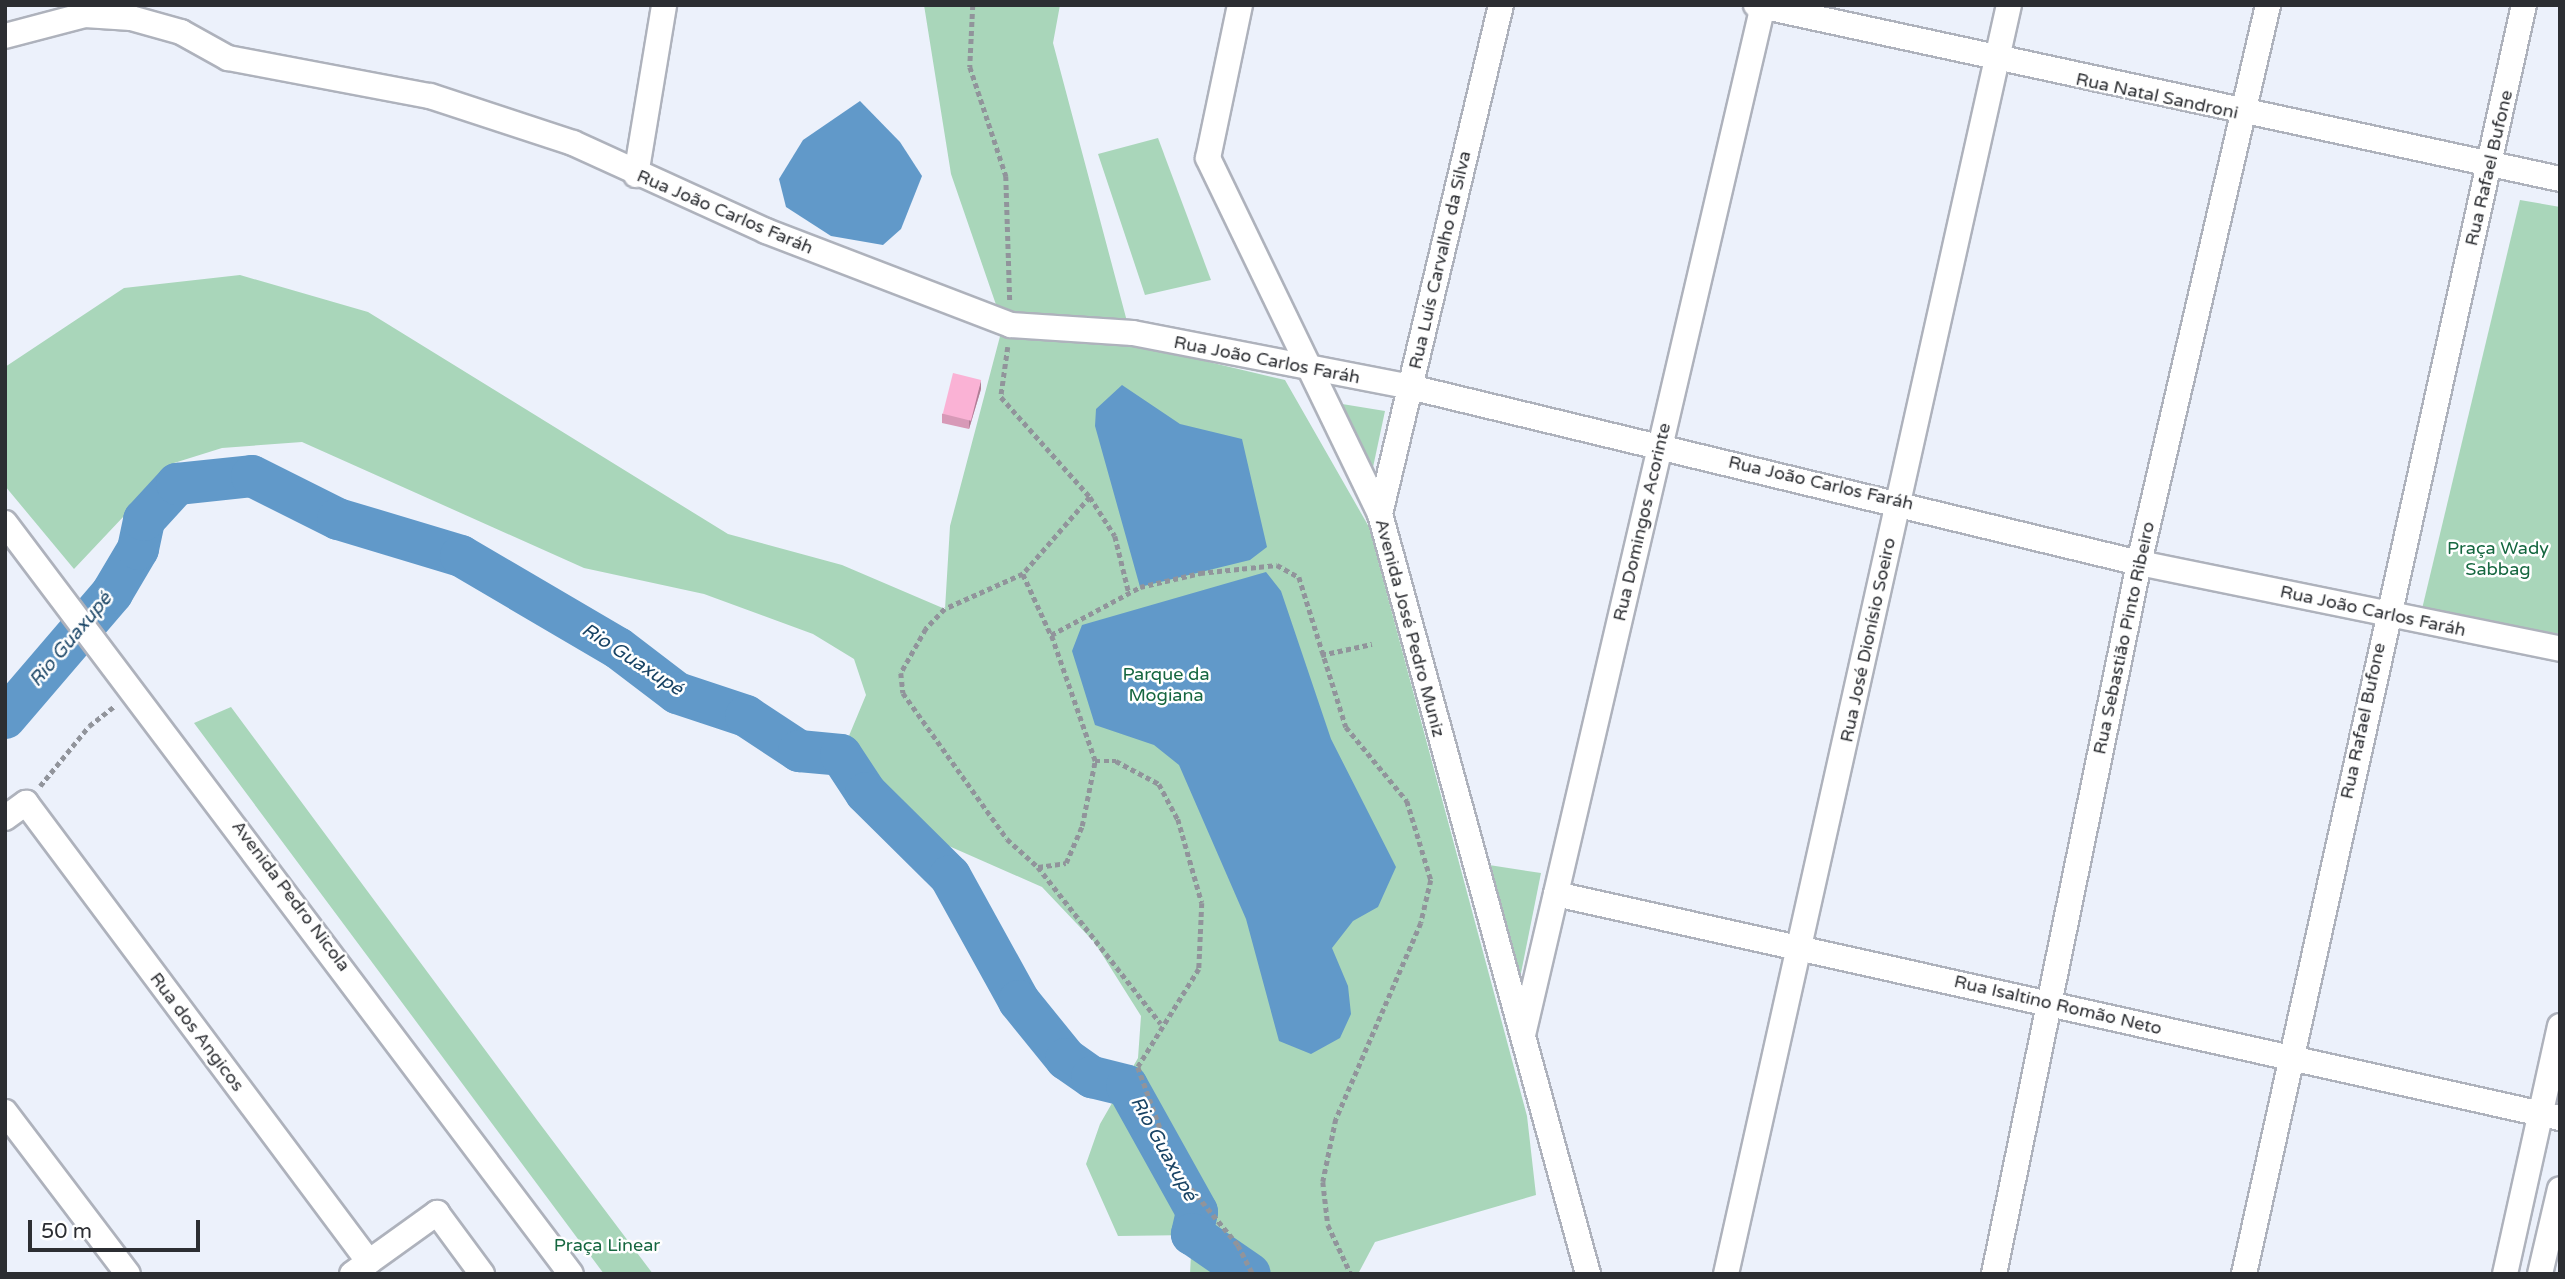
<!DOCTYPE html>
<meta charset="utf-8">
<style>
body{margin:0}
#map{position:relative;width:2565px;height:1279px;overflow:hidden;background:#ecf1fb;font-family:"Varela Round",sans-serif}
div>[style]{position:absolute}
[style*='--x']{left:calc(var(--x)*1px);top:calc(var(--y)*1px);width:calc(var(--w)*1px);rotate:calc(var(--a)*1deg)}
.green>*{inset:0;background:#a9d6ba}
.water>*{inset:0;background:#6199c9}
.river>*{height:42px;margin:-21px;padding:0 21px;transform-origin:21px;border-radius:21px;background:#6199c9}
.path>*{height:4.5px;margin-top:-2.25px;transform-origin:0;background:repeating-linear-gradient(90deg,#91949b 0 5px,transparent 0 8.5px)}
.roads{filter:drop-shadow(2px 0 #aeb2bc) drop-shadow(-2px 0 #aeb2bc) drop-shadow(0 2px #aeb2bc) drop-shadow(0 -2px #aeb2bc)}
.minor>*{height:24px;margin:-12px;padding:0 12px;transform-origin:12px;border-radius:12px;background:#fff}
.wall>*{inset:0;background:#d799b7}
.shaded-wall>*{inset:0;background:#af7d95}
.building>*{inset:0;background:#fab2d5;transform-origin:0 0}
span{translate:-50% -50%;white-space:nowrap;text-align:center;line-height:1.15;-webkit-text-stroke:5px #fff;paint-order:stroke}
.street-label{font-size:18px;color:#2c2e32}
.park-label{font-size:18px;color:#166740}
.water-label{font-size:19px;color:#194465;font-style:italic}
.frame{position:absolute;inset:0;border:7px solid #2c2e32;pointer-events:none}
.scale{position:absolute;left:28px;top:1220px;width:172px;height:32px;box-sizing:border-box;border:4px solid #2c2e32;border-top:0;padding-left:9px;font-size:21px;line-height:24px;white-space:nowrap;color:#2c2e32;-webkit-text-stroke:5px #fff;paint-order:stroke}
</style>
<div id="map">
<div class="green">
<div style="clip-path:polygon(924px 5px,1060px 5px,1053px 43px,1133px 344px,1285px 380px,1369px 527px,1527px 1116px,1536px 1195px,1375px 1242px,1358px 1274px,1190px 1274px,1192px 1235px,1118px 1236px,1086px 1164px,1100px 1124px,1138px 1058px,1141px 1016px,1095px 943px,1042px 887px,942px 843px,866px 769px,841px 755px,866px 695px,854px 659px,813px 634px,704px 594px,584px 568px,302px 442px,222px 448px,174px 463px,74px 569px,5px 486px,5px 367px,124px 288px,240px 275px,368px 312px,728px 534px,842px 565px,945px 609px,950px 526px,1003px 325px,951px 174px)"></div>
<div style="clip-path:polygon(1158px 138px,1211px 280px,1145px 295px,1098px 154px)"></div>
<div style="clip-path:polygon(2520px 200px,2560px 207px,2560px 634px,2422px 609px)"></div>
<div style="clip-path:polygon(1336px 403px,1385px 411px,1372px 472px)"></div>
<div style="clip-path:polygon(231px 707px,537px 1120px,653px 1274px,604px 1274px,194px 723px)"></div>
<div style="clip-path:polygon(1489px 865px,1541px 873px,1518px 988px)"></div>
</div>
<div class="water">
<div style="clip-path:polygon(860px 101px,900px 142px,922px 176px,901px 229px,883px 245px,831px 236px,786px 207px,779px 179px,803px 140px)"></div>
<div style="clip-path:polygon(1122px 385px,1180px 424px,1242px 439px,1267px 547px,1250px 560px,1140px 587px,1095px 426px,1096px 409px)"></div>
<div style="clip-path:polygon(1266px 572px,1281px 591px,1331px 739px,1396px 867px,1378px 907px,1353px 921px,1332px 948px,1348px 986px,1351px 1014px,1340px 1038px,1311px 1054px,1279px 1041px,1246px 919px,1179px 765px,1154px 745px,1095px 725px,1072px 651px,1082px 625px)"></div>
</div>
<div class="river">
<div style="--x:5;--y:718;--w:165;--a:-49.4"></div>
<div style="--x:112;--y:593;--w:51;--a:-59.4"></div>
<div style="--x:138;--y:549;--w:30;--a:-78"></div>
<div style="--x:144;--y:520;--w:49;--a:-47.5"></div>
<div style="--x:177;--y:484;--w:75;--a:-6.1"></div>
<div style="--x:252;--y:476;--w:96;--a:26.6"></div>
<div style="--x:338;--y:519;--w:128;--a:16.7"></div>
<div style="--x:461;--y:556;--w:182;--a:30.4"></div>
<div style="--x:618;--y:648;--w:74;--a:37.3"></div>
<div style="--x:677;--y:693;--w:73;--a:18.4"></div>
<div style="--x:746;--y:716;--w:64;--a:33.4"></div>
<div style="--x:799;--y:751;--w:42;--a:5.4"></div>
<div style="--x:841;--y:755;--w:45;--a:56.7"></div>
<div style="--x:866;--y:793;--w:118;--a:44.7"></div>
<div style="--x:950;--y:876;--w:143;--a:61.1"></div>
<div style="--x:1019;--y:1001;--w:75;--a:51"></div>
<div style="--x:1066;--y:1059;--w:32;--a:35"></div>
<div style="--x:1092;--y:1077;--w:36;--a:14"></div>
<div style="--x:1127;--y:1086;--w:144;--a:60.9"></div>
<div style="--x:1197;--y:1212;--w:23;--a:103"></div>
<div style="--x:1192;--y:1234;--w:70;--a:34.6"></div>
</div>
<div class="path">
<div style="--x:973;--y:5;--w:62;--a:92.8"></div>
<div style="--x:970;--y:67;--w:115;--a:71.7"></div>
<div style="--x:1006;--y:176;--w:124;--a:88.2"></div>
<div style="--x:1008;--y:347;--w:50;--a:98"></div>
<div style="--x:1001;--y:397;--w:134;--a:48.3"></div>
<div style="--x:1090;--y:497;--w:102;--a:131"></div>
<div style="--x:1023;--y:574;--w:85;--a:155.8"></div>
<div style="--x:945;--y:609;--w:28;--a:134"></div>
<div style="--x:926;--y:629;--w:51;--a:119.6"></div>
<div style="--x:901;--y:673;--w:20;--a:84"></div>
<div style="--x:903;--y:693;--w:179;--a:54.5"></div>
<div style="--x:1007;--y:839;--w:42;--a:42.1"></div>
<div style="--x:1038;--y:867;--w:28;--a:-8"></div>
<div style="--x:1066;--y:863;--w:40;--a:-66.6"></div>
<div style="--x:1082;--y:826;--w:66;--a:-78.7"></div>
<div style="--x:1095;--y:761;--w:133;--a:-109.2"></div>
<div style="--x:1051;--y:635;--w:101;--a:-28.3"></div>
<div style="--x:1140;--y:587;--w:62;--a:-13.1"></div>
<div style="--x:1200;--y:573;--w:77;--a:-5.9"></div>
<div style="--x:1277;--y:565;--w:25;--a:29"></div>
<div style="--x:1299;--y:577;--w:157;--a:72.6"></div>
<div style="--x:1346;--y:727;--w:96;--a:50.5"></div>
<div style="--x:1407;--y:801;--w:83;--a:73.1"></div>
<div style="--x:1431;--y:880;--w:44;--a:103.1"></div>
<div style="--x:1421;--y:923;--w:214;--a:113.4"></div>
<div style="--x:1336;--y:1119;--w:64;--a:101.7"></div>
<div style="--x:1323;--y:1182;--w:43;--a:83.4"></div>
<div style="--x:1328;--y:1225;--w:54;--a:64.9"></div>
<div style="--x:1090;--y:497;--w:46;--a:57.3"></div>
<div style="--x:1115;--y:536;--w:59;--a:76.2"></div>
<div style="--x:1023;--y:574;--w:67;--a:65.3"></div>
<div style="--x:1321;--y:655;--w:52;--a:-12.2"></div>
<div style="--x:1095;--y:761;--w:21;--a:0"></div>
<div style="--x:1116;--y:761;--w:49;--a:28.1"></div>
<div style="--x:1159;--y:784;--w:40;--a:62"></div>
<div style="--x:1178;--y:819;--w:87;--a:74.1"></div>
<div style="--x:1202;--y:903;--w:66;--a:92.6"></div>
<div style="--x:1199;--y:969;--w:115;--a:121.9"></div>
<div style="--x:1138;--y:1067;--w:109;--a:70.1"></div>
<div style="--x:1175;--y:1169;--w:99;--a:50.3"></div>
<div style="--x:1238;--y:1245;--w:33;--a:63"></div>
<div style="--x:40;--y:786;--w:77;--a:-50.8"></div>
<div style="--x:89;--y:726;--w:33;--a:-38"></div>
<div style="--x:1038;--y:867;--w:199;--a:51.9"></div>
</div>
<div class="roads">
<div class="minor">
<div style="--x:1240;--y:5;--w:156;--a:101.8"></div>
<div style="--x:1208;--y:158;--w:395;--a:64.2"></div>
<div style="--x:1380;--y:514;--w:788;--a:74.69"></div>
<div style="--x:1756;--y:5;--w:823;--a:12.21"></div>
<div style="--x:5;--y:36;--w:83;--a:-14.7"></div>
<div style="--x:85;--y:15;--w:46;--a:3.7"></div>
<div style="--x:131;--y:18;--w:52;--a:15.6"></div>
<div style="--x:181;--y:32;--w:54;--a:29"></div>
<div style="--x:228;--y:58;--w:206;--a:10.7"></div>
<div style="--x:430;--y:96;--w:151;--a:18.2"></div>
<div style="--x:573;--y:143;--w:212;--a:24.5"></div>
<div style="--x:766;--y:231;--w:262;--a:21"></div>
<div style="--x:1011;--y:325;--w:122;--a:3.8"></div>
<div style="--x:1133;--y:333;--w:282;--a:11"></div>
<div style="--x:1410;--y:387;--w:750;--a:13.57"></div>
<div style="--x:2139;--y:563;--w:430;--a:11.5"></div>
<div style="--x:636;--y:175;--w:172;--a:-80.6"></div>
<div style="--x:1380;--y:514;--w:523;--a:-76.63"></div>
<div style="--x:5;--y:523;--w:940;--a:53"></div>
<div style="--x:5;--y:818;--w:26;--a:-36"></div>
<div style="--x:26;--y:803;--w:573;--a:53.23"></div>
<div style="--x:1556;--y:894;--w:1029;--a:12.58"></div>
<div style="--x:1523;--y:1035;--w:1058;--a:-76.88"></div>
<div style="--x:5;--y:1112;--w:203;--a:52.8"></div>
<div style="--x:352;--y:1274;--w:105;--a:-35.7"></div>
<div style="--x:437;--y:1213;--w:76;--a:53.6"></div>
<div style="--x:1726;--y:1274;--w:1300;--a:-77.43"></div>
<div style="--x:1994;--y:1274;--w:726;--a:-78.47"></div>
<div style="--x:2139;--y:563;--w:573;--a:-76.98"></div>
<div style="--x:2244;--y:1274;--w:1300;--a:-77.56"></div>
<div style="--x:2505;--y:1274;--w:254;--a:-77.5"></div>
<div style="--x:2540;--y:1274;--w:87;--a:-76.8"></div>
</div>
</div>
<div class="wall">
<div style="clip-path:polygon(981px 389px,969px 429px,942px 423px,942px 414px)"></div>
</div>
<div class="shaded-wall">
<div style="clip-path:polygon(981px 380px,981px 389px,969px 429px,969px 420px)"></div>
</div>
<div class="building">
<div style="left:953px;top:373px;width:29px;height:42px;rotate:14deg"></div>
</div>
<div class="street-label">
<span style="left:2157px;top:96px;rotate:12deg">Rua Natal Sandroni</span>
<span style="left:2489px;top:168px;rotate:-77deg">Rua Rafael Bufone</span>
<span style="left:725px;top:212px;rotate:23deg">Rua João Carlos Faráh</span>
<span style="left:1440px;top:260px;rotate:-77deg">Rua Luís Carvalho da Silva</span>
<span style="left:1267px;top:360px;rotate:11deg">Rua João Carlos Faráh</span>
<span style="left:1821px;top:483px;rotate:13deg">Rua João Carlos Faráh</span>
<span style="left:1642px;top:522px;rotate:-77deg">Rua Domingos Acorinte</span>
<span style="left:2373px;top:611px;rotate:12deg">Rua João Carlos Faráh</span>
<span style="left:1410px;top:628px;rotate:75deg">Avenida José Pedro Muniz</span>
<span style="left:2124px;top:638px;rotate:-78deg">Rua Sebastião Pinto Ribeiro</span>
<span style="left:1868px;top:640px;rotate:-78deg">Rua José Dionísio Soeiro</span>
<span style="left:2363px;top:721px;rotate:-78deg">Rua Rafael Bufone</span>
<span style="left:291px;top:896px;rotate:53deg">Avenida Pedro Nicola</span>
<span style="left:2058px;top:1005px;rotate:13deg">Rua Isaltino Romão Neto</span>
<span style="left:197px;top:1032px;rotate:53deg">Rua dos Angicos</span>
</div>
<div class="park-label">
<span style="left:2498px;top:559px">Praça Wady<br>Sabbag</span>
<span style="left:1166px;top:685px">Parque da<br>Mogiana</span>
<span style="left:607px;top:1245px">Praça Linear</span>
</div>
<div class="water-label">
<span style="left:71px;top:640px;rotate:-50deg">Rio Guaxupé</span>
<span style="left:632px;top:660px;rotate:33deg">Rio Guaxupé</span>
<span style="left:1163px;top:1149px;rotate:61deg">Rio Guaxupé</span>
</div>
<div class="frame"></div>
<div class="scale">50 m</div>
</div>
